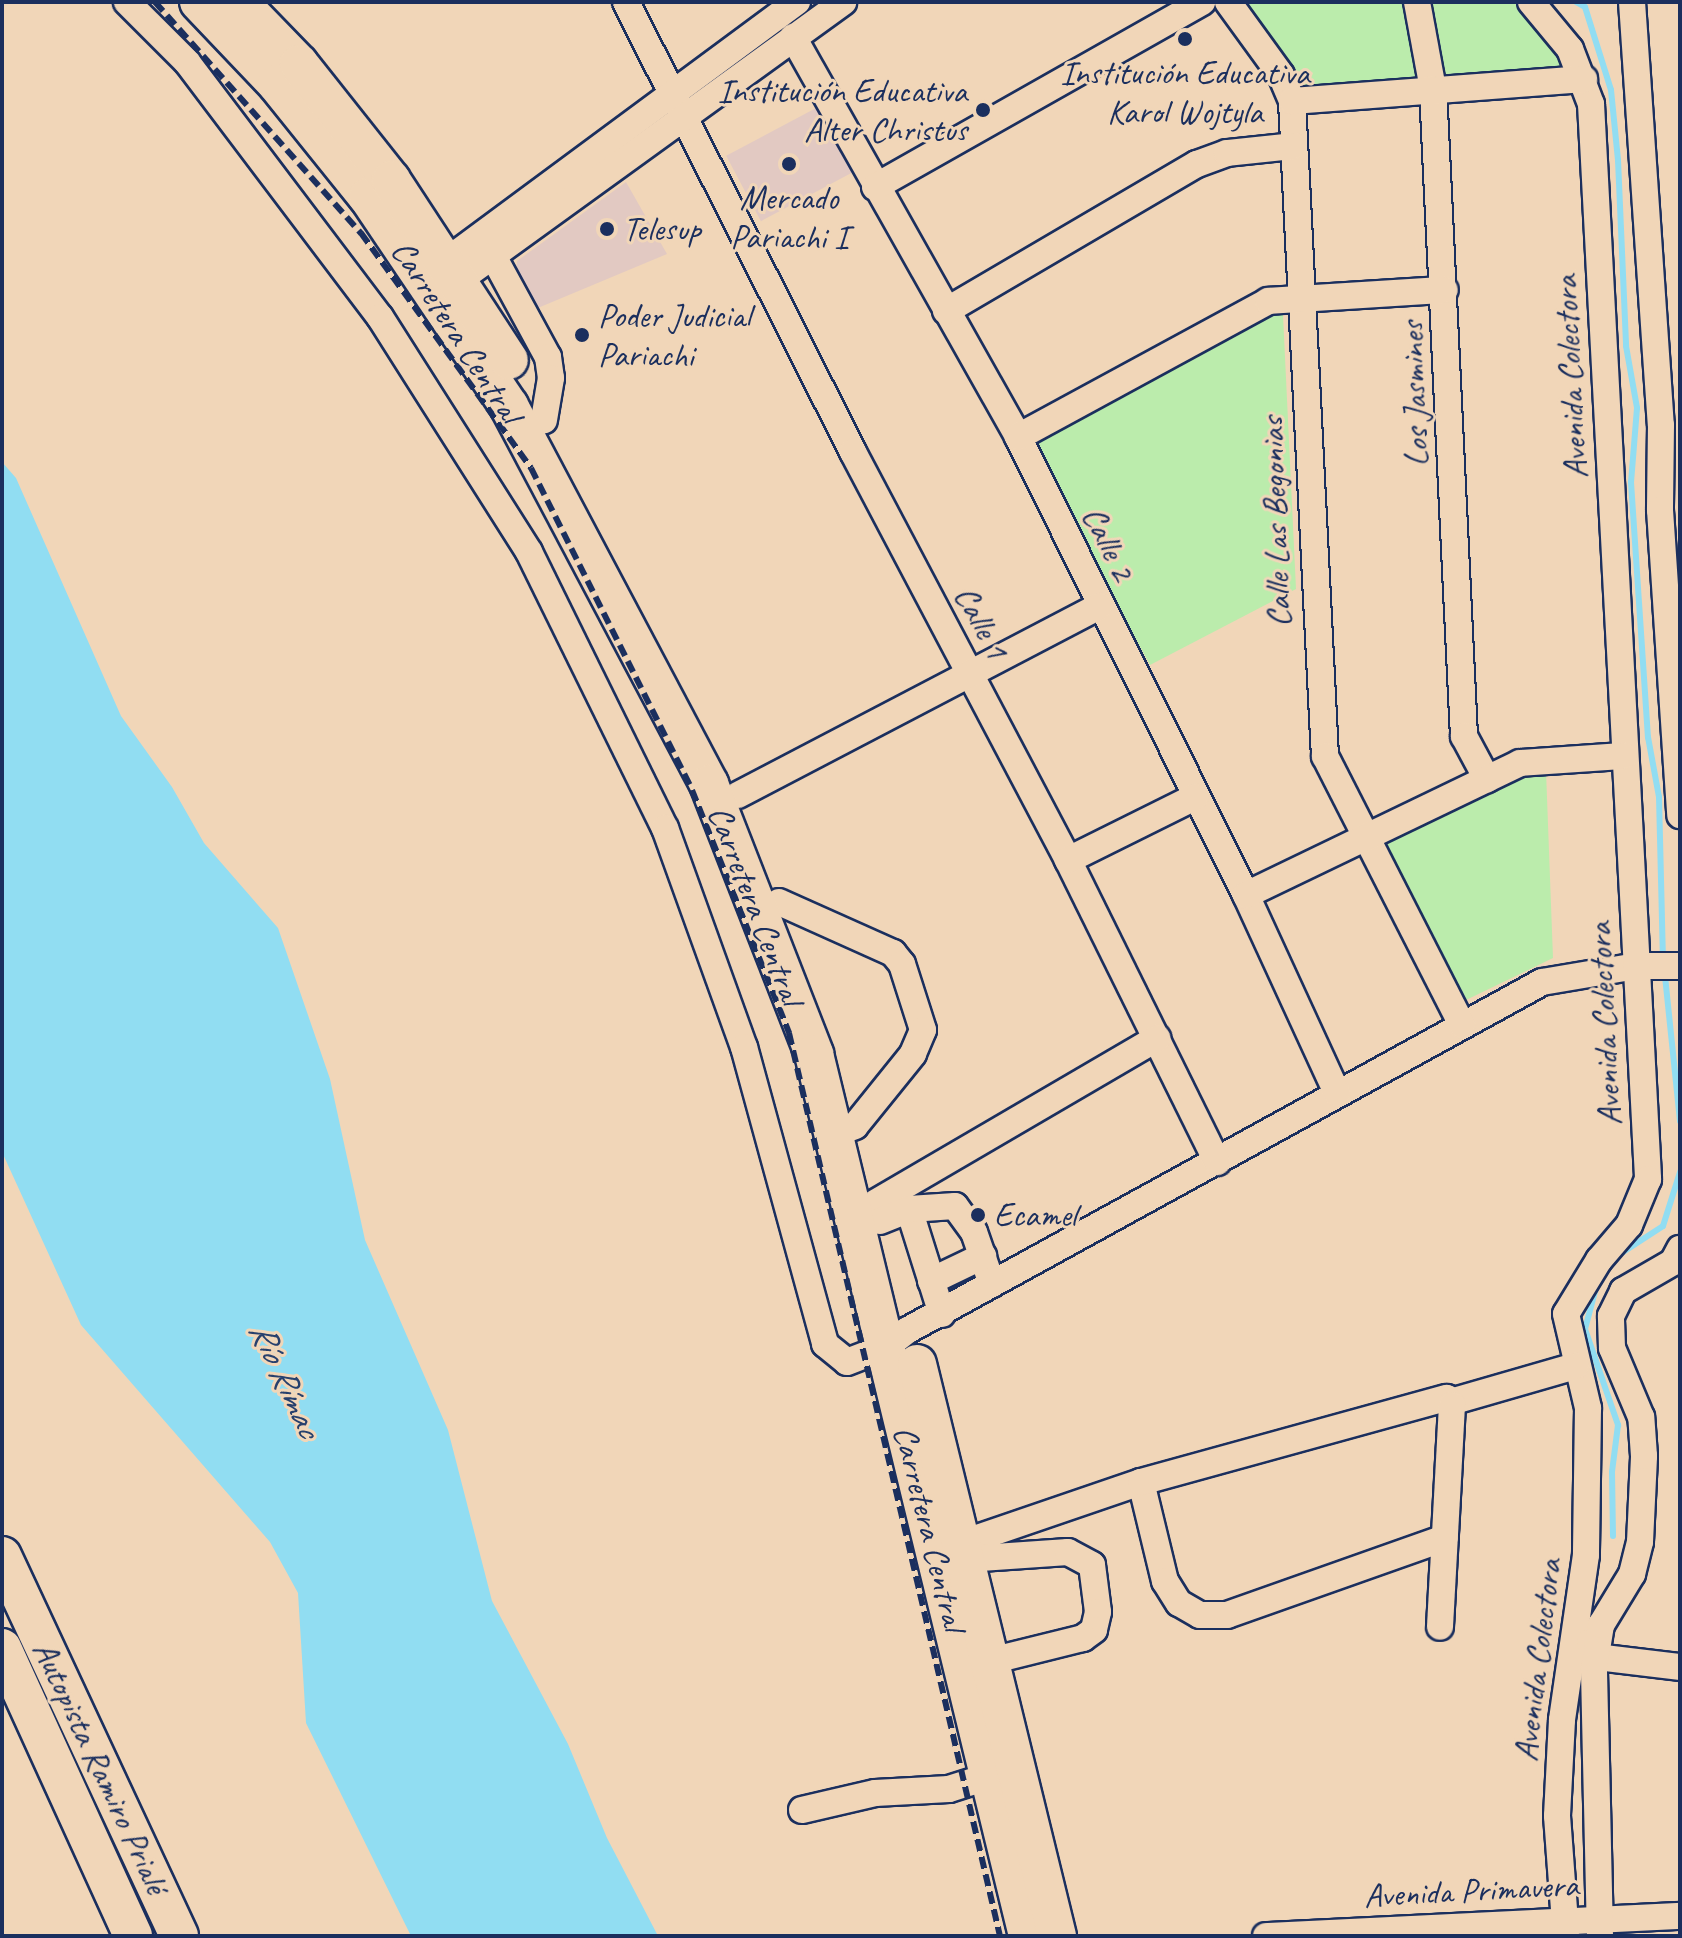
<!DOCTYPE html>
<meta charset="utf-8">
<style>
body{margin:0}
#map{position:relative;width:1682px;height:1938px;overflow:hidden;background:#f1d6b8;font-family:Caveat,sans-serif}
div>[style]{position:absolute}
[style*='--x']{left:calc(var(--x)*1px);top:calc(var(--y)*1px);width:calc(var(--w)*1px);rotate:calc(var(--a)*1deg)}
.built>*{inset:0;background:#e2c9c2;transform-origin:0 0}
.green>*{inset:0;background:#bbecac}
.water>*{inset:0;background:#91ddf2}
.stream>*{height:6px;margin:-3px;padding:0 3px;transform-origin:3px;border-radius:3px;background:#91ddf2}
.roads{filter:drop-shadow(2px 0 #1b2f5e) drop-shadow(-2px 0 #1b2f5e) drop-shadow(0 2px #1b2f5e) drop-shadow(0 -2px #1b2f5e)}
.minor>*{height:26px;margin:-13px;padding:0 13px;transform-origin:13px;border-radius:13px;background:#f1d6b8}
.highway>*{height:38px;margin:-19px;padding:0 19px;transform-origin:19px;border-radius:19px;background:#f1d6b8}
.rail>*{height:6px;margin-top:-3px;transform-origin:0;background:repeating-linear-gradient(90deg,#1b2f5e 0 12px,transparent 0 18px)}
.dots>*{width:22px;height:22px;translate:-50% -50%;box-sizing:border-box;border:4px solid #f1d6b8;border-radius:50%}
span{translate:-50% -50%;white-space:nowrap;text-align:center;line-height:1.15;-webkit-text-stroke:6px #f1d6b8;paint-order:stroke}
.poi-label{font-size:34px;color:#1b2f5e}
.right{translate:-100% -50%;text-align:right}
.left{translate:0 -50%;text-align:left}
.street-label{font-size:34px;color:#1b2f5e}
.water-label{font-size:36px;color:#27406d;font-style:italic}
.frame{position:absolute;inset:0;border:4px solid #1b2f5e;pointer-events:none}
</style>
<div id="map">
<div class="built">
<div style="left:818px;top:107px;width:74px;height:104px;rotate:62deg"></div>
<div style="clip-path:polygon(626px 182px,667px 254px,533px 310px,516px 275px,517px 261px)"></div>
</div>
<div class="green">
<div style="clip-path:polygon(1238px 2px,1411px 2px,1428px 85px,1295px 95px)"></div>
<div style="clip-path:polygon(1423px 2px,1520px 2px,1577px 74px,1437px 83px)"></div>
<div style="clip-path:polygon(1270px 315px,1283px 315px,1296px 589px,1150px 665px,1031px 447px,1248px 323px)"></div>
<div style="clip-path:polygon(1546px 771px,1553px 958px,1464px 1001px,1379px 848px,1514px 776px)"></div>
</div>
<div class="water">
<div style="clip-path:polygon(2px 462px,16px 478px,121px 716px,172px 787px,204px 843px,278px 928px,330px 1079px,365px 1240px,448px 1430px,492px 1601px,568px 1744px,607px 1838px,658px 1936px,411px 1936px,306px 1723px,298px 1593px,270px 1542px,81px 1325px,2px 1152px)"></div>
</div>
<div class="stream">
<div style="--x:1576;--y:2;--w:10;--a:29"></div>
<div style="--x:1585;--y:7;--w:87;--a:72.6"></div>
<div style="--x:1611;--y:90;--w:70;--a:84.3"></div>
<div style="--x:1618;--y:160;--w:186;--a:87.5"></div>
<div style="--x:1626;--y:346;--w:63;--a:79.9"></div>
<div style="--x:1637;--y:408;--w:74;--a:94.6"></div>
<div style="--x:1631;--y:482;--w:256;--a:86.2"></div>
<div style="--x:1648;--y:737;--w:61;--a:79.6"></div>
<div style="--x:1659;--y:797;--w:161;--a:88.6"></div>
<div style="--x:1665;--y:976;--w:146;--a:84.1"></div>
<div style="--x:1620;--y:1254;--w:51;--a:-33.1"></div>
<div style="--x:1663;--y:1226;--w:57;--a:-72.5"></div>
<div style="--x:1596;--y:1288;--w:42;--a:105"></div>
<div style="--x:1585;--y:1329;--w:102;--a:71"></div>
<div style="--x:1618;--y:1425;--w:47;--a:97.3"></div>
<div style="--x:1612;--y:1472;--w:64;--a:89.1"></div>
</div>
<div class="roads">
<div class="minor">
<div style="--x:127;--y:2;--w:85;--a:45"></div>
<div style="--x:187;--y:62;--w:320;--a:52.9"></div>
<div style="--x:380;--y:317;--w:278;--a:57.6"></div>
<div style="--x:529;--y:552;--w:308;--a:63.8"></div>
<div style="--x:665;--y:828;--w:233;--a:70.2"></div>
<div style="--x:744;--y:1047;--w:308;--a:74.7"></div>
<div style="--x:825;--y:1344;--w:28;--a:39"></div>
<div style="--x:847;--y:1362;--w:42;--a:-21"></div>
<div style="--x:886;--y:1347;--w:28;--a:-38"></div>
<div style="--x:908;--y:1330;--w:723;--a:-28.76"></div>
<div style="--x:1542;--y:982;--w:96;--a:-9.6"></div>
<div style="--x:1637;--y:966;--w:43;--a:0"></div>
<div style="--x:626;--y:2;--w:504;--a:63.23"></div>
<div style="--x:853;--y:452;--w:461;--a:62.2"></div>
<div style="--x:1068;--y:860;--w:337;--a:63.7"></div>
<div style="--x:1228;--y:2;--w:90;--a:54"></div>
<div style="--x:1281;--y:75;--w:28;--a:67"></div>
<div style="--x:1292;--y:101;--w:656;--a:87.12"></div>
<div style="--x:1325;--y:756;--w:302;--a:63"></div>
<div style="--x:1417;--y:2;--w:88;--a:79.6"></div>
<div style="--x:1433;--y:89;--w:648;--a:87.26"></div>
<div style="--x:1464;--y:736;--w:49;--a:61.9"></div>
<div style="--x:1531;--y:2;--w:61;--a:50.3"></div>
<div style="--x:1570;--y:49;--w:59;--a:69.1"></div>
<div style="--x:1591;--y:104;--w:1077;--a:86.96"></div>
<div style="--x:1648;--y:1179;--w:50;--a:112.4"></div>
<div style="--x:1629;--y:1225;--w:46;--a:130.6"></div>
<div style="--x:1599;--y:1260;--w:63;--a:121.4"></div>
<div style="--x:1566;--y:1314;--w:97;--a:76.8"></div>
<div style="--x:1588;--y:1408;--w:147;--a:90.8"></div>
<div style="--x:1586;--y:1555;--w:167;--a:98.3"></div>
<div style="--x:1562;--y:1720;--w:96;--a:93"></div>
<div style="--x:1557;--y:1816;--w:120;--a:85.7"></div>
<div style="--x:1632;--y:2;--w:424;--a:86.1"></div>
<div style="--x:1661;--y:425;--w:85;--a:90.7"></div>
<div style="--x:1660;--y:510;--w:306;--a:86.2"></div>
<div style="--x:793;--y:37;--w:459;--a:60.6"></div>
<div style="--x:1018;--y:437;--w:512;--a:63.54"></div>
<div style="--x:1246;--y:895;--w:218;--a:65.3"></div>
<div style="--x:1292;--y:101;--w:293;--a:-4.3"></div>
<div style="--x:875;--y:187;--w:376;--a:-29.5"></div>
<div style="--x:486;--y:243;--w:130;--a:61.5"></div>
<div style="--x:548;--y:357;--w:21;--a:82"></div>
<div style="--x:551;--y:378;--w:43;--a:99.5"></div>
<div style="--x:433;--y:271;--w:453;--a:-36.5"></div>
<div style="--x:444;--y:291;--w:493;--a:-35.9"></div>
<div style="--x:946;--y:311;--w:291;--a:-30.4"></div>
<div style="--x:1197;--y:164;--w:32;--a:-20"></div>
<div style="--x:1227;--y:153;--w:67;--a:-6"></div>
<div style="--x:1018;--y:437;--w:285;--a:-28.5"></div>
<div style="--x:1268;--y:301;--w:177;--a:-3.6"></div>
<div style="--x:738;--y:795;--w:408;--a:-27.6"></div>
<div style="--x:1068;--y:860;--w:142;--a:-26.4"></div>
<div style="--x:1246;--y:895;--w:304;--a:-25.7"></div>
<div style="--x:1520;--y:763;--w:104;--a:-3.9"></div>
<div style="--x:779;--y:902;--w:125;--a:24.1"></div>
<div style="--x:893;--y:953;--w:14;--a:51"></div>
<div style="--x:902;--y:964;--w:69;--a:72.3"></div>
<div style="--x:923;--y:1030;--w:26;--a:113"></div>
<div style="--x:913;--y:1054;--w:92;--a:128.9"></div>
<div style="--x:855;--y:1126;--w:22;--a:159"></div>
<div style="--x:875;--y:1203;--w:327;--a:-30.3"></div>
<div style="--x:909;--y:1209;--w:110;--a:72.6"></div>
<div style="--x:880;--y:1221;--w:31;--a:-22"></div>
<div style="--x:909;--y:1209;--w:46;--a:-3.7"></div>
<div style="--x:955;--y:1206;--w:32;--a:54"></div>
<div style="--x:974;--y:1232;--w:55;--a:70.9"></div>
<div style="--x:931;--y:1281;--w:58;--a:-25.7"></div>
<div style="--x:1451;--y:1402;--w:130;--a:-16.1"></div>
<div style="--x:1141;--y:1482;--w:102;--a:76.4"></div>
<div style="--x:1165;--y:1581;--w:26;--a:58"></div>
<div style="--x:1179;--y:1603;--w:24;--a:30"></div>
<div style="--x:1200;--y:1615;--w:27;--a:0"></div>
<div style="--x:1227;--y:1615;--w:231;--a:-19.5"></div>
<div style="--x:945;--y:1549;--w:207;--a:-18.9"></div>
<div style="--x:1141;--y:1482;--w:317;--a:-15.4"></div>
<div style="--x:1447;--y:1398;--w:9;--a:54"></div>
<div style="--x:1452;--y:1405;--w:222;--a:93.1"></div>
<div style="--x:966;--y:1559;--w:102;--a:-3.9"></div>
<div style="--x:1068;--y:1552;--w:27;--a:28"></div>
<div style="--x:1092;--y:1565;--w:47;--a:82.7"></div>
<div style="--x:1098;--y:1612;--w:18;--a:103"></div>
<div style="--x:1094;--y:1630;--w:14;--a:144"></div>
<div style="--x:1083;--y:1638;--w:95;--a:166"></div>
<div style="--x:1590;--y:1642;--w:16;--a:68"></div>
<div style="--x:1596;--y:1657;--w:85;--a:6.8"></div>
<div style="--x:802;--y:1810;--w:75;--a:-13.1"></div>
<div style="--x:875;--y:1793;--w:74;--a:-3.1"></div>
<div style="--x:949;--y:1789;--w:43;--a:-17.6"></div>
<div style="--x:1266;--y:1936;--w:414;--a:-2.8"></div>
<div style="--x:1600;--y:1936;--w:268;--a:-91.3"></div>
<div style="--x:1594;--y:1668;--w:44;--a:-80.8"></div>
<div style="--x:1601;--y:1625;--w:60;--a:-58.7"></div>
<div style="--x:1632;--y:1574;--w:33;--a:-76"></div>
<div style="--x:1640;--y:1542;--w:86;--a:-87.3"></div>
<div style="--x:1644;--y:1456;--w:39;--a:-94"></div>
<div style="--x:1641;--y:1417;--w:75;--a:-112.8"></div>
<div style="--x:1612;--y:1348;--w:32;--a:-92"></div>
<div style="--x:1611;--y:1316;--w:28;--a:-64"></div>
<div style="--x:1623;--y:1291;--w:58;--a:-30.1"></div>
<div style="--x:1673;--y:1262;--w:15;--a:-62"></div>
</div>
<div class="highway">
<div style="--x:199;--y:2;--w:113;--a:46.4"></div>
<div style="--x:277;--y:84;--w:145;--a:51.2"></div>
<div style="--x:368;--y:197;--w:252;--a:56"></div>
<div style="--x:509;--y:406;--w:428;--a:62.1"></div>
<div style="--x:709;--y:784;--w:290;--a:68.7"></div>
<div style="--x:814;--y:1054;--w:908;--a:76.36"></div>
<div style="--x:239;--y:2;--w:86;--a:45.9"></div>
<div style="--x:299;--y:64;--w:148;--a:51.6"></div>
<div style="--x:391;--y:180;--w:215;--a:56.8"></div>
<div style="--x:917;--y:1364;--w:589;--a:76.25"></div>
<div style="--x:2;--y:1556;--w:419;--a:65"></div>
<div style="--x:2;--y:1648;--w:316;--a:65.5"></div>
</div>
</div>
<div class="rail">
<div style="--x:155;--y:2;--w:310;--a:48.3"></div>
<div style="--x:361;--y:233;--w:290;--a:54.1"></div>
<div style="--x:531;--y:468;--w:360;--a:63.4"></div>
<div style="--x:692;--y:790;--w:262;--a:68.2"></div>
<div style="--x:789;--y:1033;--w:927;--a:76.85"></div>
</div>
<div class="dots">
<div style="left:1185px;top:39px;background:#1b2f5e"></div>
<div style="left:983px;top:110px;background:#1b2f5e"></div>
<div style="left:789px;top:164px;background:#1b2f5e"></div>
<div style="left:607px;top:229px;background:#1b2f5e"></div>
<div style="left:582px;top:335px;background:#1b2f5e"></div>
<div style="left:978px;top:1215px;background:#1b2f5e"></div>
</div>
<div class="poi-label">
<span style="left:1185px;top:92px">Institución Educativa<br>Karol Wojtyla</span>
<span class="right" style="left:967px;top:110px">Institución Educativa<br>Alter Christus</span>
<span style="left:789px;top:217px">Mercado<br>Pariachi I</span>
<span class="left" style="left:623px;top:229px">Telesup</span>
<span class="left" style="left:598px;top:335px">Poder Judicial<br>Pariachi</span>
<span class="left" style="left:994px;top:1215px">Ecamel</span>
</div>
<div class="street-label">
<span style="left:457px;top:331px;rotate:57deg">Carretera Central</span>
<span style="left:1570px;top:377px;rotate:-93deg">Avenida Colectora</span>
<span style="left:1414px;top:394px;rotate:-92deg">Los Jasmines</span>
<span style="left:1275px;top:522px;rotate:-92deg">Calle Las Begonias</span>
<span style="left:1109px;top:543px;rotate:64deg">Calle 2</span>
<span style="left:982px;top:622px;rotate:62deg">Calle 1</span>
<span style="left:756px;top:905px;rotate:69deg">Carretera Central</span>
<span style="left:1604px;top:1024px;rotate:-93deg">Avenida Colectora</span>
<span style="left:930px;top:1528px;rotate:76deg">Carretera Central</span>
<span style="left:1537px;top:1660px;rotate:-83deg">Avenida Colectora</span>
<span style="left:101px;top:1767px;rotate:65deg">Autopista Ramiro Prialé</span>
<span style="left:1471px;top:1890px;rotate:-3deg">Avenida Primavera</span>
</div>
<div class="water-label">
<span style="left:285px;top:1379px;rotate:65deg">Río Rímac</span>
</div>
<div class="frame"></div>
</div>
